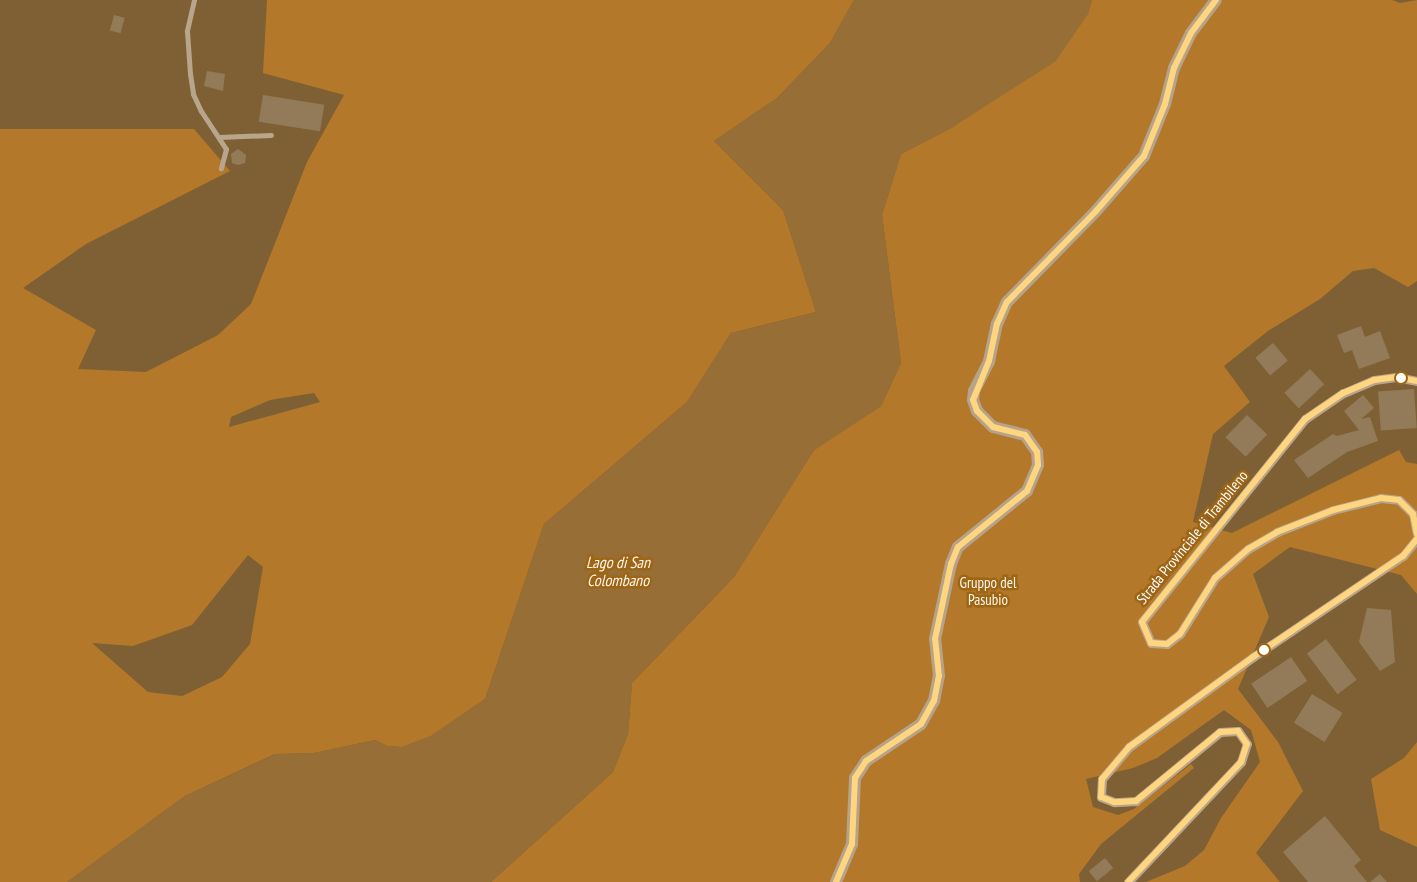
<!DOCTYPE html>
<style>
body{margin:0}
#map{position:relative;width:1417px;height:882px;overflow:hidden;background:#7e6034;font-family:"PT Sans Narrow",sans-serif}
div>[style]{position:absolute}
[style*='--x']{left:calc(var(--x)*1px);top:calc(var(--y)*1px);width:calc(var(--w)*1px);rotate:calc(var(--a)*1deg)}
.green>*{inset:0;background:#b4782a}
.water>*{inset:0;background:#976f36}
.building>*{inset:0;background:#937b5a;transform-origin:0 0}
.minor>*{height:5px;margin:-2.5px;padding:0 2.5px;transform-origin:2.5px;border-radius:2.5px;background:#b8a68c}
.tertiary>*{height:9px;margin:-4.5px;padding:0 4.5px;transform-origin:4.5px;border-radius:4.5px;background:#b8a68c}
.primary>*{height:12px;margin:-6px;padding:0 6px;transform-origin:6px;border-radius:6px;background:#b5a48b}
.bus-1>*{height:6px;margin:-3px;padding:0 3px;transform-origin:3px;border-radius:3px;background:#ffd580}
.dots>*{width:14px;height:14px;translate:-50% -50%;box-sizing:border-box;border:2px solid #9e6515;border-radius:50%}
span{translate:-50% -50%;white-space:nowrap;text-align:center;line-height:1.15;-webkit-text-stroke:5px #9e6515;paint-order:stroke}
.street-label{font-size:15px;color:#fff}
.park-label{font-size:15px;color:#fef6ea}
.water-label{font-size:16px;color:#fef6ee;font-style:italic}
</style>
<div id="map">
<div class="green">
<div style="clip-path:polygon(evenodd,267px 0,854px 0,830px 43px,777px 98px,714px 141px,783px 210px,816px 312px,731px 333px,687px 402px,544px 524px,485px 699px,431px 736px,402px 747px,387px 746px,375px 740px,314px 753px,275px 754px,185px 796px,67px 882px,0 882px,0 129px,194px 129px,230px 171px,86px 244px,23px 288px,96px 330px,78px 369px,146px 372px,218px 335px,251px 304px,307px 162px,344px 95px,263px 73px,267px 0,314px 393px,320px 402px,229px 427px,231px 417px,270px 400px,314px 393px,267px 0,248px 555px,263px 567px,250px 644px,222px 677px,182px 696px,148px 692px,92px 643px,133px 646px,192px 625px,248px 555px)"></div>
<div style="clip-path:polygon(1092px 0,1392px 0,1400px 3px,1417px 0,1417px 281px,1408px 287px,1374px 268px,1353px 271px,1320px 299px,1268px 331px,1224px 366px,1250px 402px,1213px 434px,1193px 522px,1232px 533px,1399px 450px,1406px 462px,1417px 464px,1417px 594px,1401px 575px,1290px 547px,1253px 574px,1269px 617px,1238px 689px,1278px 742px,1303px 791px,1256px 853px,1280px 882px,1146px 882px,1185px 866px,1204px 850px,1221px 818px,1260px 762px,1251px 730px,1224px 710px,1157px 758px,1133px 768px,1086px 779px,1093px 807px,1118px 815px,1134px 809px,1191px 764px,1194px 768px,1101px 844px,1079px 874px,1080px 882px,491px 882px,613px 772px,628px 734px,632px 683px,734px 577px,814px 450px,881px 406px,901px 363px,882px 215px,901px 154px,953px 127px,1088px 14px)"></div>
<div style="clip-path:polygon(1417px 742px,1417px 847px,1380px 830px,1371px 779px,1404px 758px)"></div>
</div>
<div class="water">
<div style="clip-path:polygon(854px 0,1092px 0,1088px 14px,1056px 61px,953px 127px,901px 154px,882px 215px,901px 363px,881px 406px,814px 450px,734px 577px,632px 683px,628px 734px,613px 772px,491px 882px,67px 882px,185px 796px,276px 754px,314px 753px,375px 740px,387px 746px,402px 747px,431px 736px,485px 699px,544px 524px,687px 402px,731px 333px,816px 312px,783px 210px,714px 141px,777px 98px,830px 43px)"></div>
</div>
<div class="building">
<div style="left:114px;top:15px;width:11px;height:16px;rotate:15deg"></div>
<div style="clip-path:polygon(207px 71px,225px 74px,223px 91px,204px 86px)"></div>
<div style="left:263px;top:95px;width:62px;height:27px;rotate:9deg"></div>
<div style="clip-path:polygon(238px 149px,246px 155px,245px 163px,238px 165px,232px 163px,231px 154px)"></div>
<div style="clip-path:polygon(1361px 326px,1365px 337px,1380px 331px,1390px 358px,1359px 369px,1352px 350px,1344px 353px,1337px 335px)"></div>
<div style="left:1273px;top:343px;width:23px;height:23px;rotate:50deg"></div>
<div style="left:1310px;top:369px;width:21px;height:35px;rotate:47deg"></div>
<div style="left:1414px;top:389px;width:39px;height:36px;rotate:86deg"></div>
<div style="clip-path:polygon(1363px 395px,1374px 408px,1361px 419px,1370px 417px,1378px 441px,1347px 452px,1308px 478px,1294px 460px,1333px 434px,1337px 436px,1359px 430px,1344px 411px)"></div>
<div style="left:1247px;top:415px;width:28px;height:31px;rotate:44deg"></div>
<div style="clip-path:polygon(1367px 608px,1391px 610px,1395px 662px,1380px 671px,1359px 642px)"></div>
<div style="left:1326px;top:639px;width:51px;height:24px;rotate:53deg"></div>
<div style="left:1291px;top:657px;width:29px;height:48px;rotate:56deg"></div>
<div style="left:1312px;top:694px;width:36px;height:34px;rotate:32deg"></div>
<div style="clip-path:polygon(1325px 816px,1361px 860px,1354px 866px,1367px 882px,1308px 882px,1283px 852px)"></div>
<div style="left:1105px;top:858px;width:13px;height:21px;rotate:51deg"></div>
<div style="clip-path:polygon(1380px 874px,1387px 882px,1370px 882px)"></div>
</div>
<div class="minor">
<div style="--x:194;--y:0;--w:32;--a:103"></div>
<div style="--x:187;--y:31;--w:43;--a:86"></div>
<div style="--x:190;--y:74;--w:20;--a:81"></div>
<div style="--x:193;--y:94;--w:19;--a:65"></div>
<div style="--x:201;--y:111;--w:45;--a:56.7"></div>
<div style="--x:226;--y:149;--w:20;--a:105"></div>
<div style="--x:219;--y:137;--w:52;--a:-2.2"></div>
</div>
<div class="tertiary">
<div style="--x:1417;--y:381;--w:21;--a:-169"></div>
<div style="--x:1396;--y:377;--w:22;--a:172"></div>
<div style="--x:1374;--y:380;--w:34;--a:157"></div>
<div style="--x:1343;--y:393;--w:46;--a:145.6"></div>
<div style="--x:1305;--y:419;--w:260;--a:128.8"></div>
<div style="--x:1142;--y:622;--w:23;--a:67"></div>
<div style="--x:1151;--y:643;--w:16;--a:4"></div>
<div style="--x:1167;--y:644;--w:16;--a:-38"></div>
<div style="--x:1180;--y:634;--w:66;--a:-58"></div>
<div style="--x:1215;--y:578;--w:44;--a:-41.3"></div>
<div style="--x:1248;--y:549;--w:34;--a:-30"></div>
<div style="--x:1277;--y:532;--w:60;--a:-21.4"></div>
<div style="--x:1333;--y:510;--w:49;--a:-14"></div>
<div style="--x:1381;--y:498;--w:18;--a:6"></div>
<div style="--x:1399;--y:500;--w:20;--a:45"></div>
<div style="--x:1413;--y:514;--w:20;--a:79"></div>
<div style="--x:1128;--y:882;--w:165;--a:-46.7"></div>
<div style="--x:1241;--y:762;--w:19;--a:-72"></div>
<div style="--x:1247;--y:744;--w:16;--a:-125"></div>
<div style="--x:1238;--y:731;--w:18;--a:177"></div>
<div style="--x:1220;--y:732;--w:109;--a:140.6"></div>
<div style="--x:1136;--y:801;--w:22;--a:177"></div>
<div style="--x:1114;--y:802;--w:14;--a:-159"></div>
<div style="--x:1101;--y:797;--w:18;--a:-87"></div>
<div style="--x:1102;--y:779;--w:42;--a:-49.8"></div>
<div style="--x:1129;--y:747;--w:153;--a:-36"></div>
<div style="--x:1253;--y:657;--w:181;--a:-34"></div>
<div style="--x:1403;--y:556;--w:22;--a:-51"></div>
</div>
<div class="primary">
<div style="--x:836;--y:882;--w:41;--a:-67.2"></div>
<div style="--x:852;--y:844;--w:66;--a:-87.4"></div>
<div style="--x:855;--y:778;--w:20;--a:-57"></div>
<div style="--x:866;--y:761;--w:66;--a:-33.9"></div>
<div style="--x:921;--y:724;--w:26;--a:-61"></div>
<div style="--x:934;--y:701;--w:25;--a:-79"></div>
<div style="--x:939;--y:676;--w:37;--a:-96"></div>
<div style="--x:935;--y:639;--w:77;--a:-78"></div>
<div style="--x:951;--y:564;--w:18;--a:-68"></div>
<div style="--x:958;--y:547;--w:89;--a:-39.1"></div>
<div style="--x:1027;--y:491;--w:28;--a:-67"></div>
<div style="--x:1038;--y:465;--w:13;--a:-94"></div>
<div style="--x:1037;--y:452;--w:21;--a:-125"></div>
<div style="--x:1025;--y:435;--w:33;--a:-166"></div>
<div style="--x:993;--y:427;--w:23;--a:-135"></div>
<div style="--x:977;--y:411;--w:12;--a:-110"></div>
<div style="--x:973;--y:400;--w:9;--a:-84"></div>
<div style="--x:974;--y:391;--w:34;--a:-63"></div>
<div style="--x:989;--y:361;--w:38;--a:-78"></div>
<div style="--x:997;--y:324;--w:24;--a:-66"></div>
<div style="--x:1007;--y:302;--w:127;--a:-45.6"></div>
<div style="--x:1096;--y:211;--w:73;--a:-48.9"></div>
<div style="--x:1144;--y:156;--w:56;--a:-68"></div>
<div style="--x:1165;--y:104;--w:37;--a:-76"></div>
<div style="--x:1174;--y:68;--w:39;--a:-64"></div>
<div style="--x:1191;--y:33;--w:41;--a:-52.9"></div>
</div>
<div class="bus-1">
<div style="--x:1417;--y:381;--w:21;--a:-169"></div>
<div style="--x:1396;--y:377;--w:22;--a:172"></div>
<div style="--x:1374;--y:380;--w:34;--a:157"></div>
<div style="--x:1343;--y:393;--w:46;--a:145.6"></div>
<div style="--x:1305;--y:419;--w:260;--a:128.8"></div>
<div style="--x:1142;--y:622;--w:23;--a:67"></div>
<div style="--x:1151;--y:643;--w:16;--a:4"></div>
<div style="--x:1167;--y:644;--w:16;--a:-38"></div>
<div style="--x:1180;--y:634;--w:66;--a:-58"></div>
<div style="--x:1215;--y:578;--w:44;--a:-41.3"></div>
<div style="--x:1248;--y:549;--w:34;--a:-30"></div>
<div style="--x:1277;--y:532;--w:60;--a:-21.4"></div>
<div style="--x:1333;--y:510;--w:49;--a:-14"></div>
<div style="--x:1381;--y:498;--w:18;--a:6"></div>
<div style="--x:1399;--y:500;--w:20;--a:45"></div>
<div style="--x:1413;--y:514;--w:20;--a:79"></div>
<div style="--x:836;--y:882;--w:41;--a:-67.2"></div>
<div style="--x:852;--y:844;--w:66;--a:-87.4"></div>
<div style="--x:855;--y:778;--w:20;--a:-57"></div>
<div style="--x:866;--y:761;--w:66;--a:-33.9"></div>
<div style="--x:921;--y:724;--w:26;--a:-61"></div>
<div style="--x:934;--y:701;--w:25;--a:-79"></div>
<div style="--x:939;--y:676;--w:37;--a:-96"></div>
<div style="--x:935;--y:639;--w:77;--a:-78"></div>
<div style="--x:951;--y:564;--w:18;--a:-68"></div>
<div style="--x:958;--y:547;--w:89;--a:-39.1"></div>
<div style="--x:1027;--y:491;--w:28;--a:-67"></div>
<div style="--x:1038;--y:465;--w:13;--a:-94"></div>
<div style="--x:1037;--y:452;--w:21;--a:-125"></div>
<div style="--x:1025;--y:435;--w:33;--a:-166"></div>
<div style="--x:993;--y:427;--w:23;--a:-135"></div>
<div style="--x:977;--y:411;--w:12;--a:-110"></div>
<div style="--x:973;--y:400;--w:42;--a:-67.7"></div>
<div style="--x:989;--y:361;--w:38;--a:-78"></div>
<div style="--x:997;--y:324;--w:24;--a:-66"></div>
<div style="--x:1007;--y:302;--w:127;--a:-45.6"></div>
<div style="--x:1096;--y:211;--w:73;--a:-48.9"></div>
<div style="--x:1144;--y:156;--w:56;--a:-68"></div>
<div style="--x:1165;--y:104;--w:37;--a:-76"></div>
<div style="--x:1174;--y:68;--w:39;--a:-64"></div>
<div style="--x:1191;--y:33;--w:41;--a:-52.9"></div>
<div style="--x:1128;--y:882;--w:165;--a:-46.7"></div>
<div style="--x:1241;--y:762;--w:19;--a:-72"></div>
<div style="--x:1247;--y:744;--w:16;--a:-125"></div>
<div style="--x:1238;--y:731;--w:18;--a:177"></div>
<div style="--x:1220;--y:732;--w:109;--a:140.6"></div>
<div style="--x:1136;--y:801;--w:22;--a:177"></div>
<div style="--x:1114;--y:802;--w:14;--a:-159"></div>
<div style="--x:1101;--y:797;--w:18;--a:-87"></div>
<div style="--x:1102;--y:779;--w:42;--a:-49.8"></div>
<div style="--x:1129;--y:747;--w:153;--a:-36"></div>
<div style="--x:1253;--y:657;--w:181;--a:-34"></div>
<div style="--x:1403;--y:556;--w:22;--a:-51"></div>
</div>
<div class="dots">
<div style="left:1401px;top:378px;background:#fff"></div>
<div style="left:1264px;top:650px;background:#fff"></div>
</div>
<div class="street-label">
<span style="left:1192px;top:537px;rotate:-51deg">Strada Provinciale di Trambileno</span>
</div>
<div class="park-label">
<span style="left:988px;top:591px">Gruppo del<br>Pasubio</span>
</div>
<div class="water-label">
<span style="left:618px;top:571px">Lago di San<br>Colombano</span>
</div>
</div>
